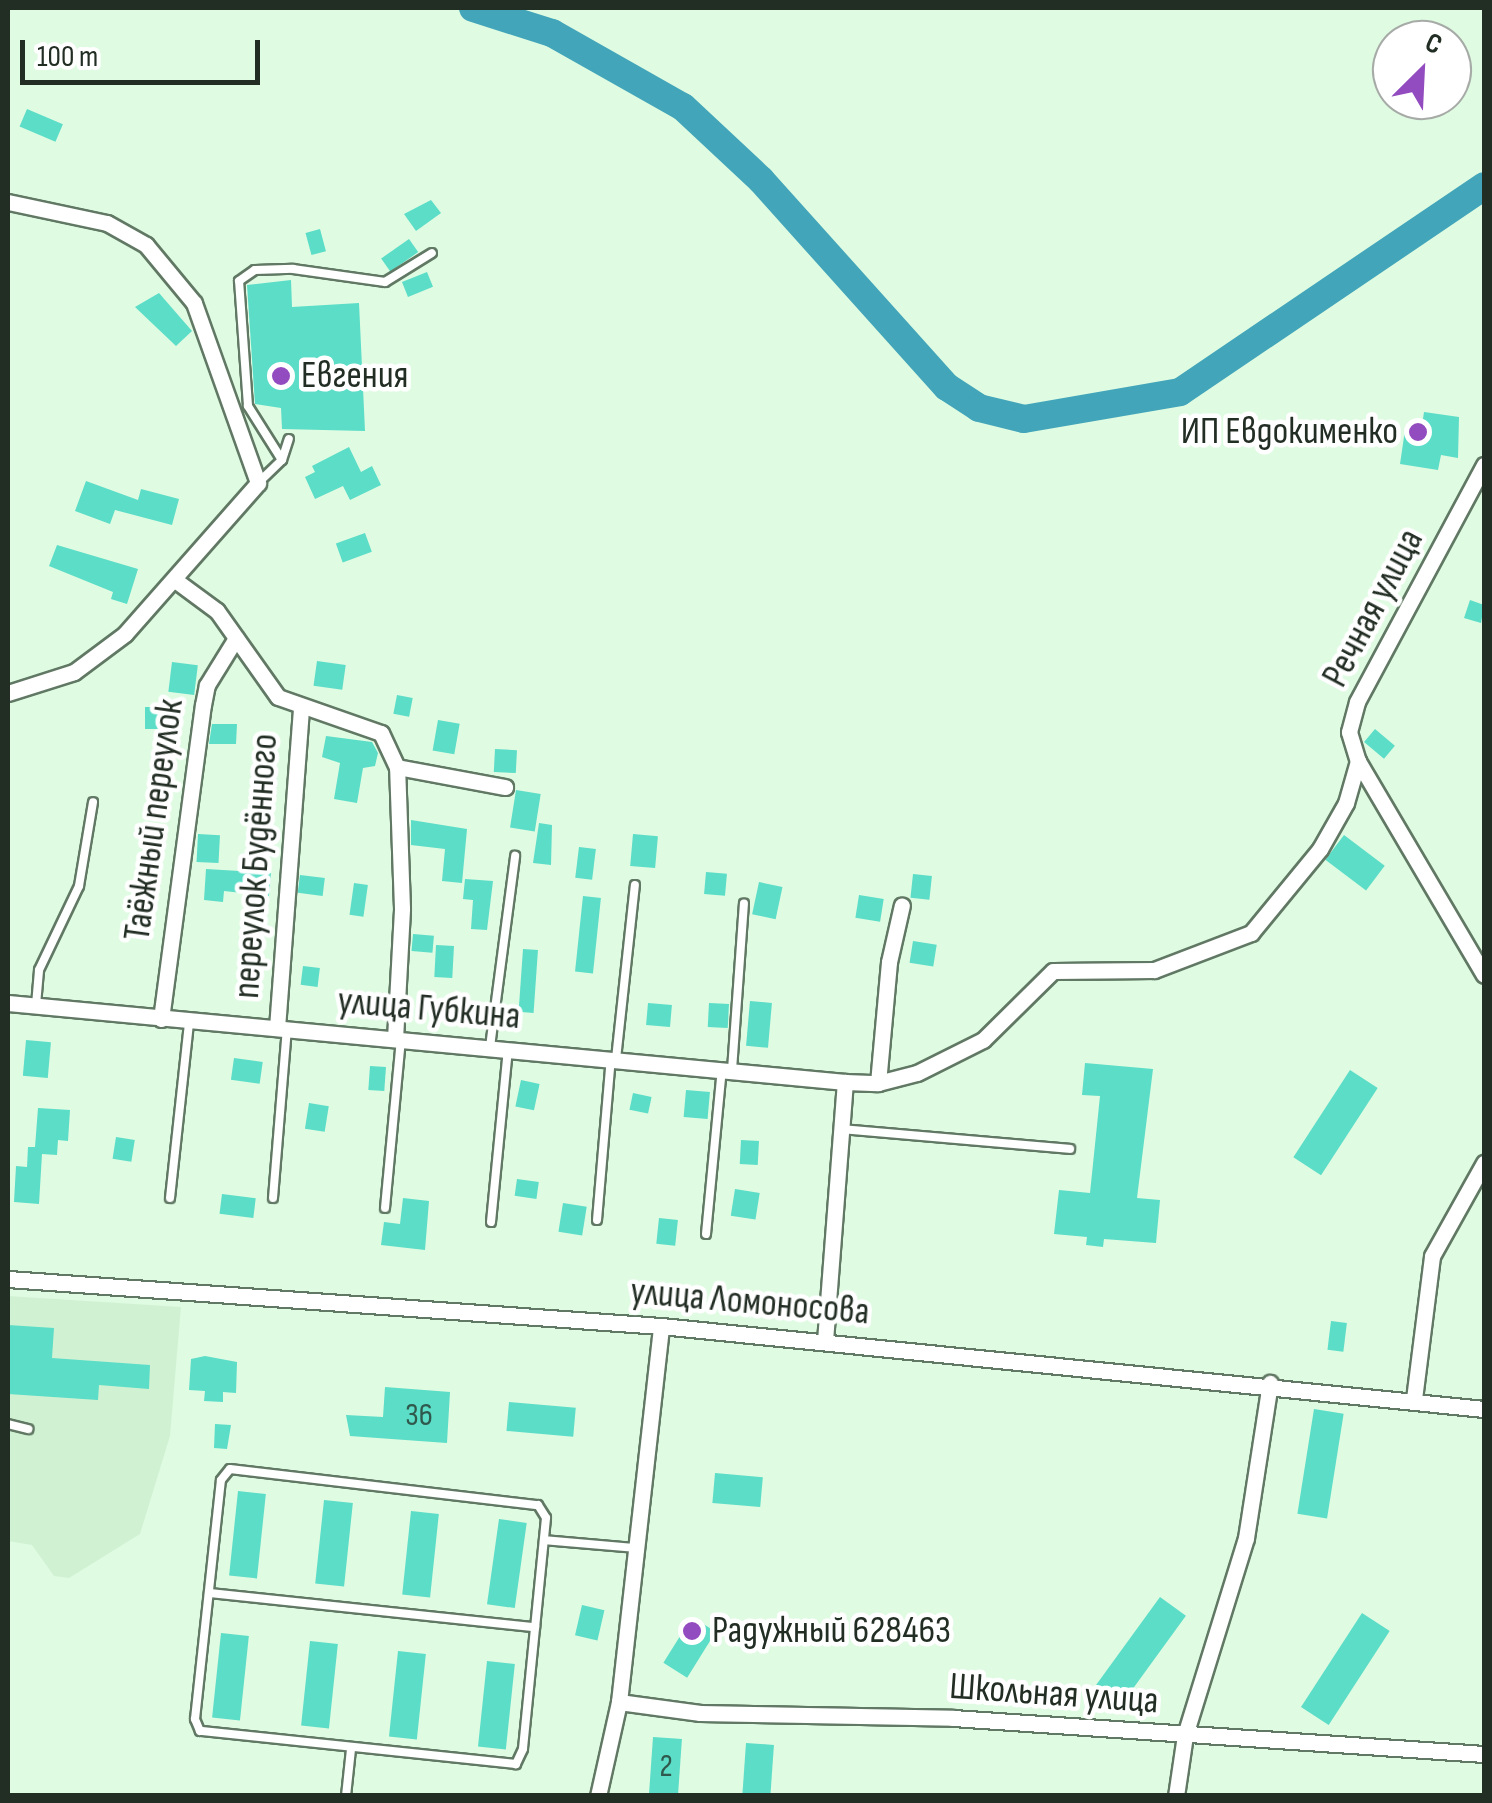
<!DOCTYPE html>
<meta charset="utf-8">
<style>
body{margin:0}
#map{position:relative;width:1492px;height:1803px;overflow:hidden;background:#dffbe2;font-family:"Sofia Sans Condensed",sans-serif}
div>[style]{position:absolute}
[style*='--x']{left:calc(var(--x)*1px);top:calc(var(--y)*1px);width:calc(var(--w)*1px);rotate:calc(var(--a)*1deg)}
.built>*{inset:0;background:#d0f2d3}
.river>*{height:28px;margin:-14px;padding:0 14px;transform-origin:14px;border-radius:14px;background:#42a5b9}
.building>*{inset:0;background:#5bddc7;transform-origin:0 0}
.roads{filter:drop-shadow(2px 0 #617964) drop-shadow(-2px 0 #617964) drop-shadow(0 2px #617964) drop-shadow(0 -2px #617964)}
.lane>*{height:8px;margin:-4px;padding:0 4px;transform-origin:4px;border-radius:4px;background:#fff}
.street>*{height:15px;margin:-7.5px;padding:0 7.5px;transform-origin:7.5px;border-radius:7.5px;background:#fff}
.dots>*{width:28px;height:28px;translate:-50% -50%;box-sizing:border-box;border:5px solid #fff;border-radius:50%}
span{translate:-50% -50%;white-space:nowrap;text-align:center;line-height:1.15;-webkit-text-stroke:9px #fff;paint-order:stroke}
.number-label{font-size:32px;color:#30594d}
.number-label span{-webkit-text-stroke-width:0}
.poi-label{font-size:38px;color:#222d24}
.left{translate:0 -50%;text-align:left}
.right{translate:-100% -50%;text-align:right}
.street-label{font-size:38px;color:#222d24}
.frame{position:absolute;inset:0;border:10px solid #222d24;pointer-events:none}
.north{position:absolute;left:1372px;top:20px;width:100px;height:100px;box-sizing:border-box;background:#fff;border:2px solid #a7aba7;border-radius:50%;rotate:24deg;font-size:28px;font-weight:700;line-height:40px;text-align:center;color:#222d24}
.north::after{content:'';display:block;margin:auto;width:35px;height:45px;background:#934cbf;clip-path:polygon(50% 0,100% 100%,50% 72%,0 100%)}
.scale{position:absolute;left:20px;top:40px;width:240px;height:45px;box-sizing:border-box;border:5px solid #222d24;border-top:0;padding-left:12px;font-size:30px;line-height:35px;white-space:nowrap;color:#222d24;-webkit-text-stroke:8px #fff;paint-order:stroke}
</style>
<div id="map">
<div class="built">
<div style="clip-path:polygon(8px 1296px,181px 1307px,170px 1436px,140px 1534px,69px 1578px,54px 1576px,32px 1545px,8px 1541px)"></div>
</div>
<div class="river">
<div style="--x:473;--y:8;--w:83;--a:17.6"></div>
<div style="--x:552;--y:33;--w:150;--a:29.5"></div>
<div style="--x:683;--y:107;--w:107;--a:43.1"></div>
<div style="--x:761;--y:180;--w:278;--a:48.1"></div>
<div style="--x:947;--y:387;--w:38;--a:33"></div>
<div style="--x:979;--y:408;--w:46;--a:13.7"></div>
<div style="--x:1024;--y:419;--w:158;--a:-9.8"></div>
<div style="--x:1180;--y:392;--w:367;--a:-34.1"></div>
</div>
<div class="building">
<div style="left:27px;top:109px;width:39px;height:19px;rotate:23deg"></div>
<div style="clip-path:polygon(431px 200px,441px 213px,416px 231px,404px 214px)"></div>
<div style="left:320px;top:229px;width:23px;height:15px;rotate:75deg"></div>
<div style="left:409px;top:239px;width:16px;height:34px;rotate:55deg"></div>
<div style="left:427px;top:272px;width:16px;height:27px;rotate:68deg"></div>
<div style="clip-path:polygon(291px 280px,292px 307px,359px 303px,365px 431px,282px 429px,281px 408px,255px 404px,247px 285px)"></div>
<div style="clip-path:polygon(159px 293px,192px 331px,176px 346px,135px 307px)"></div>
<div style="clip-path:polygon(1424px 412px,1459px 417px,1458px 458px,1441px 455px,1438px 470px,1400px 464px,1405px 430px,1421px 432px)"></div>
<div style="clip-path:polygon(349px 447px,361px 472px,372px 466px,381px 485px,350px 500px,343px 486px,315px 499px,305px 477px,315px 472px,312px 466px)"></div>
<div style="clip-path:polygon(86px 481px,138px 500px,141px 489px,179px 499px,172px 525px,115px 510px,110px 524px,75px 511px)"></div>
<div style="left:365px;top:533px;width:20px;height:31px;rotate:70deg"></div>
<div style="clip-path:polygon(57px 545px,138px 569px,127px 604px,111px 599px,113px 592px,49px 566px)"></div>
<div style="clip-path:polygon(1470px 600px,1484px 605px,1481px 623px,1464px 618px)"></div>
<div style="left:317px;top:661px;width:29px;height:25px;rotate:8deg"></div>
<div style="left:172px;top:662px;width:26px;height:30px;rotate:7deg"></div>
<div style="left:397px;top:695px;width:16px;height:19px;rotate:11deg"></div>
<div style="left:145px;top:707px;width:26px;height:22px"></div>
<div style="left:438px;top:720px;width:22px;height:31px;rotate:10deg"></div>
<div style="clip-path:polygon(212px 724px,237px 724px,236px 744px,209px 744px)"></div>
<div style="left:1375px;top:729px;width:26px;height:17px;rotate:40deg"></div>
<div style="clip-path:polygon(326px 736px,372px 742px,378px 753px,375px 766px,363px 768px,357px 803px,334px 799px,340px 763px,322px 757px)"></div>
<div style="left:495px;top:749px;width:22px;height:23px;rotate:3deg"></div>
<div style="left:516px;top:790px;width:25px;height:38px;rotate:9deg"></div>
<div style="left:252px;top:820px;width:18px;height:22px;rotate:3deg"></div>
<div style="clip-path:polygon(411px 820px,467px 829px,462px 883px,442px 881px,445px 849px,411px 845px)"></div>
<div style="clip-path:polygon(539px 823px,552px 825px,551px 865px,533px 863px)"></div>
<div style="left:198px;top:834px;width:22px;height:28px;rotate:3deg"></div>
<div style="left:633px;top:834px;width:25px;height:32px;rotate:5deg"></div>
<div style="left:1344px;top:835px;width:51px;height:31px;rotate:37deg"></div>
<div style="left:579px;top:847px;width:17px;height:31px;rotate:7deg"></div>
<div style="clip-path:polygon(206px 869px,271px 873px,269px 896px,224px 891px,223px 902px,204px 900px)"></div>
<div style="left:706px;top:872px;width:21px;height:22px;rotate:5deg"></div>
<div style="left:913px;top:874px;width:19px;height:24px;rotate:6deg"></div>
<div style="left:300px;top:875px;width:25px;height:18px;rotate:7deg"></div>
<div style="clip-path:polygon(465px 879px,493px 881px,487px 930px,471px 929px,473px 900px,463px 899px)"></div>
<div style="left:759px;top:882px;width:24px;height:33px;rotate:12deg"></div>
<div style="left:354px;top:883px;width:14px;height:32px;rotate:8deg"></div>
<div style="left:859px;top:895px;width:25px;height:23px;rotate:9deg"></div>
<div style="left:583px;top:896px;width:18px;height:76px;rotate:6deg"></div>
<div style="left:413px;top:934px;width:21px;height:17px;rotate:5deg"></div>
<div style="left:913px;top:941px;width:24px;height:22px;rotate:9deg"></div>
<div style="left:436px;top:945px;width:18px;height:32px;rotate:3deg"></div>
<div style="left:523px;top:949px;width:15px;height:63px;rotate:4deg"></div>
<div style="left:303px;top:966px;width:17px;height:19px;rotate:7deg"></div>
<div style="left:750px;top:1001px;width:22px;height:45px;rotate:5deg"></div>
<div style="left:648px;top:1003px;width:24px;height:22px;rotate:5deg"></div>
<div style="left:709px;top:1003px;width:20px;height:24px;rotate:3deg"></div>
<div style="left:26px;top:1040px;width:25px;height:36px;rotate:5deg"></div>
<div style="left:234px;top:1058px;width:29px;height:22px;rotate:8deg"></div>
<div style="clip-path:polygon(1085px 1063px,1153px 1069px,1137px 1198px,1160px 1200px,1156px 1243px,1104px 1239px,1103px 1247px,1086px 1245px,1087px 1237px,1054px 1234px,1059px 1190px,1090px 1193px,1100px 1096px,1082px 1095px)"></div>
<div style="left:370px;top:1066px;width:16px;height:24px;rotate:4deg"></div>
<div style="left:1350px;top:1070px;width:33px;height:104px;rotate:33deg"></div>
<div style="left:521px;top:1080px;width:19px;height:27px;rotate:12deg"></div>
<div style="left:686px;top:1090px;width:24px;height:27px;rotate:5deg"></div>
<div style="left:633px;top:1093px;width:19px;height:17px;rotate:12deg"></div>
<div style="left:309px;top:1103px;width:20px;height:26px;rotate:9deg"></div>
<div style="clip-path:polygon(38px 1108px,70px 1110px,68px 1141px,58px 1140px,57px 1155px,42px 1154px,39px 1204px,14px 1202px,16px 1166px,27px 1167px,28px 1147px,35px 1147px)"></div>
<div style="left:116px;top:1137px;width:19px;height:22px;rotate:9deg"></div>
<div style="left:741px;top:1140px;width:18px;height:24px;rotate:3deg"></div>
<div style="left:517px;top:1179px;width:22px;height:17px;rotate:8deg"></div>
<div style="left:735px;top:1189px;width:25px;height:27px;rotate:9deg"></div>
<div style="left:222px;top:1194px;width:34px;height:20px;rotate:7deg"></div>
<div style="clip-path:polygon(403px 1198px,429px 1201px,425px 1250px,381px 1245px,384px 1222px,400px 1224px)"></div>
<div style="left:563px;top:1203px;width:24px;height:29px;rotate:9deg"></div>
<div style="left:659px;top:1218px;width:19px;height:26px;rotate:6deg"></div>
<div style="left:1331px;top:1321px;width:16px;height:29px;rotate:7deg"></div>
<div style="clip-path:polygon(8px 1325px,54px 1328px,52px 1358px,150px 1365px,149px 1389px,99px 1385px,98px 1400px,8px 1394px)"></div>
<div style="clip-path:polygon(205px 1356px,237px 1362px,236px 1393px,223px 1392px,223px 1402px,204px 1401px,205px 1391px,189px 1390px,191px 1359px)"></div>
<div style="clip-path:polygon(385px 1387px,450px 1392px,447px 1443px,350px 1436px,346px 1415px,383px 1417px)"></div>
<div style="left:509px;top:1402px;width:67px;height:29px;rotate:5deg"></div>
<div style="left:1314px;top:1409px;width:30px;height:106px;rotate:9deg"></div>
<div style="clip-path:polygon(215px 1424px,231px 1425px,227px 1449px,214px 1448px)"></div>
<div style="left:715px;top:1473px;width:48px;height:30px;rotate:5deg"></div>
<div style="left:238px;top:1491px;width:28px;height:85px;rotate:6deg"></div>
<div style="left:324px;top:1500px;width:29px;height:84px;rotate:6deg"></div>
<div style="left:411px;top:1511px;width:28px;height:84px;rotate:6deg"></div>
<div style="left:499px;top:1519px;width:28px;height:86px;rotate:8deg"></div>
<div style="left:1160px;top:1597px;width:32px;height:114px;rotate:36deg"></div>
<div style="left:582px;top:1605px;width:23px;height:31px;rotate:13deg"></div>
<div style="left:1362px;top:1613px;width:33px;height:112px;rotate:33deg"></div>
<div style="left:692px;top:1617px;width:28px;height:54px;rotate:32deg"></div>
<div style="left:221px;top:1633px;width:28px;height:85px;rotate:6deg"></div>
<div style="left:310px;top:1641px;width:28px;height:85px;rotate:6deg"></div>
<div style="left:398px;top:1651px;width:28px;height:86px;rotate:6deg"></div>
<div style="left:487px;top:1661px;width:28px;height:86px;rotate:6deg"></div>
<div style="left:653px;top:1737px;width:29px;height:59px;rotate:4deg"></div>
<div style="left:746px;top:1743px;width:28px;height:53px;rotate:4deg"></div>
</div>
<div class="roads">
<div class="lane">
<div style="--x:282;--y:460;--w:22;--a:-72"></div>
<div style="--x:258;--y:483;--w:33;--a:-44"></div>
<div style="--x:282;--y:460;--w:64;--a:-122.2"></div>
<div style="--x:248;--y:406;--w:125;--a:-94.1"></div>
<div style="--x:239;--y:281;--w:19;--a:-35"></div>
<div style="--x:255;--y:270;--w:38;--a:-2"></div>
<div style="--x:293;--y:269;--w:93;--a:8"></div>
<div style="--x:385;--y:282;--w:55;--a:-31.7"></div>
<div style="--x:36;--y:1005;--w:35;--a:-85"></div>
<div style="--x:39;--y:970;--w:93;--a:-64.5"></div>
<div style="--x:79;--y:886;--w:85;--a:-80.5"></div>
<div style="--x:490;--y:1047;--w:193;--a:-82.5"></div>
<div style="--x:616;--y:1059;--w:175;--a:-83.8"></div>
<div style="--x:732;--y:1070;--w:167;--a:-85.9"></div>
<div style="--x:842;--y:1129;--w:229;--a:5"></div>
<div style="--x:170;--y:1198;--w:177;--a:-83.8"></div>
<div style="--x:273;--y:1198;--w:170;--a:-85.3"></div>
<div style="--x:385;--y:1208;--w:170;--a:-84.6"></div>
<div style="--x:597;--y:1220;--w:163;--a:-85.1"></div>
<div style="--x:491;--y:1222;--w:174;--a:-84.4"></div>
<div style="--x:706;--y:1234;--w:166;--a:-84.5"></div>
<div style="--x:8;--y:1424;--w:21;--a:14"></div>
<div style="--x:230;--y:1469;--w:310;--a:6.7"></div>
<div style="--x:538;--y:1505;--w:15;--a:58"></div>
<div style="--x:546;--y:1518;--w:232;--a:95.7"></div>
<div style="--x:523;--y:1749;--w:17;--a:115"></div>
<div style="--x:516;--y:1764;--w:318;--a:-174"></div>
<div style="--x:200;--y:1731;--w:13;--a:-113"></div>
<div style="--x:195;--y:1719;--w:240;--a:-83.8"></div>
<div style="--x:221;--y:1480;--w:14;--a:-51"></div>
<div style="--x:544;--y:1540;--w:92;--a:5"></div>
<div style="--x:209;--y:1593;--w:328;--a:6"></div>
<div style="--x:346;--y:1796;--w:47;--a:-83.9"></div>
</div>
<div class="street">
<div style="--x:8;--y:202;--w:101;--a:12"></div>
<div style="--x:107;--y:223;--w:45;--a:29.4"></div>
<div style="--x:146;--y:245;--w:75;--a:50.4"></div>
<div style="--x:194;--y:303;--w:191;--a:70.4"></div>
<div style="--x:258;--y:483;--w:201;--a:131.4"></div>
<div style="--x:125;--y:634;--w:64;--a:143.3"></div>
<div style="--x:74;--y:672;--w:69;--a:162.3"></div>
<div style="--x:1484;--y:465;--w:269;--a:118.2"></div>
<div style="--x:1357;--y:702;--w:31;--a:105"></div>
<div style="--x:1349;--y:732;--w:30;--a:73"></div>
<div style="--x:1358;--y:761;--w:248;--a:59.5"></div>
<div style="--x:175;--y:580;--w:52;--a:36.4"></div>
<div style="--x:217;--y:611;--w:105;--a:54.7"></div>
<div style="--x:278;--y:697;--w:109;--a:19.3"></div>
<div style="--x:381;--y:733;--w:38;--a:65"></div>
<div style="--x:397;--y:767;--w:110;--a:10.5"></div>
<div style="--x:8;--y:1003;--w:841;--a:5.39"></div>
<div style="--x:161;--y:1019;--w:317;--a:-82.4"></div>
<div style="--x:203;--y:705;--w:20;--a:-79"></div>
<div style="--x:207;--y:685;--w:55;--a:-58.3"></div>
<div style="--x:277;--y:1028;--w:321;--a:-85.7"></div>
<div style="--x:395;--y:1039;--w:131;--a:-86.9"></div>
<div style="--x:402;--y:908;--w:141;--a:-92"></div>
<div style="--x:878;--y:1083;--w:40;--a:-14.4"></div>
<div style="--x:917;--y:1073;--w:74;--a:-26.6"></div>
<div style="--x:983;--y:1040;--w:98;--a:-44.6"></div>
<div style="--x:1053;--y:971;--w:101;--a:-0.6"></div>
<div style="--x:1154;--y:970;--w:104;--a:-20.9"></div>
<div style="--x:1251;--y:933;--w:109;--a:-50.6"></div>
<div style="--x:1320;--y:849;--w:53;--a:-60.5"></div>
<div style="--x:1346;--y:803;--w:44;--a:-74.1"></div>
<div style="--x:8;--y:1279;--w:655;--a:4.12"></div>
<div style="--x:661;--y:1326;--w:827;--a:5.76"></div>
<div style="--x:825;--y:1341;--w:260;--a:-85.6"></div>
<div style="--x:845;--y:1082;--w:33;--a:2"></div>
<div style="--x:878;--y:1083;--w:121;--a:-84.8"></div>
<div style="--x:889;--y:962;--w:58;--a:-77.2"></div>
<div style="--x:1414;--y:1399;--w:144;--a:-82.8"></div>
<div style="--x:1432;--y:1256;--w:107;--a:-60.8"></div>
<div style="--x:619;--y:1702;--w:82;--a:7.7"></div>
<div style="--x:700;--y:1713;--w:253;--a:1.1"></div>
<div style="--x:953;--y:1718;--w:532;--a:3.88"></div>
<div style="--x:598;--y:1796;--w:96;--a:-77.4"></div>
<div style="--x:619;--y:1702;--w:378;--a:-83.6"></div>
<div style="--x:1176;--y:1796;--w:62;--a:-81.6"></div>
<div style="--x:1185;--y:1735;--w:206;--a:-72.8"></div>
<div style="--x:1246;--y:1538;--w:157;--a:-81.2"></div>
</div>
</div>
<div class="dots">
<div style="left:281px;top:376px;background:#934cbf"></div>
<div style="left:1418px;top:432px;background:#934cbf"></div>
<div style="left:692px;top:1631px;background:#934cbf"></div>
</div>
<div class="number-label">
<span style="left:419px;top:1416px">36</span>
<span style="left:666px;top:1767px">2</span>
</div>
<div class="poi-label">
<span class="left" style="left:301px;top:376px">Евгения</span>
<span class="right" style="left:1398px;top:432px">ИП Евдокименко</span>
<span class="left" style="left:712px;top:1631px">Радужный 628463</span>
</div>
<div class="street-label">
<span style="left:1373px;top:608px;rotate:-62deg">Речная улица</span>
<span style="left:154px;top:820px;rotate:-82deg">Таёжный переулок</span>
<span style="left:256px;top:866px;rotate:-86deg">переулок Будённого</span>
<span style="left:429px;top:1009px;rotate:5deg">улица Губкина</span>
<span style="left:750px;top:1302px;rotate:5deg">улица Ломоносова</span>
<span style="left:1054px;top:1694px;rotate:4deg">Школьная улица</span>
</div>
<div class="frame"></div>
<div class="north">С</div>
<div class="scale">100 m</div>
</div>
